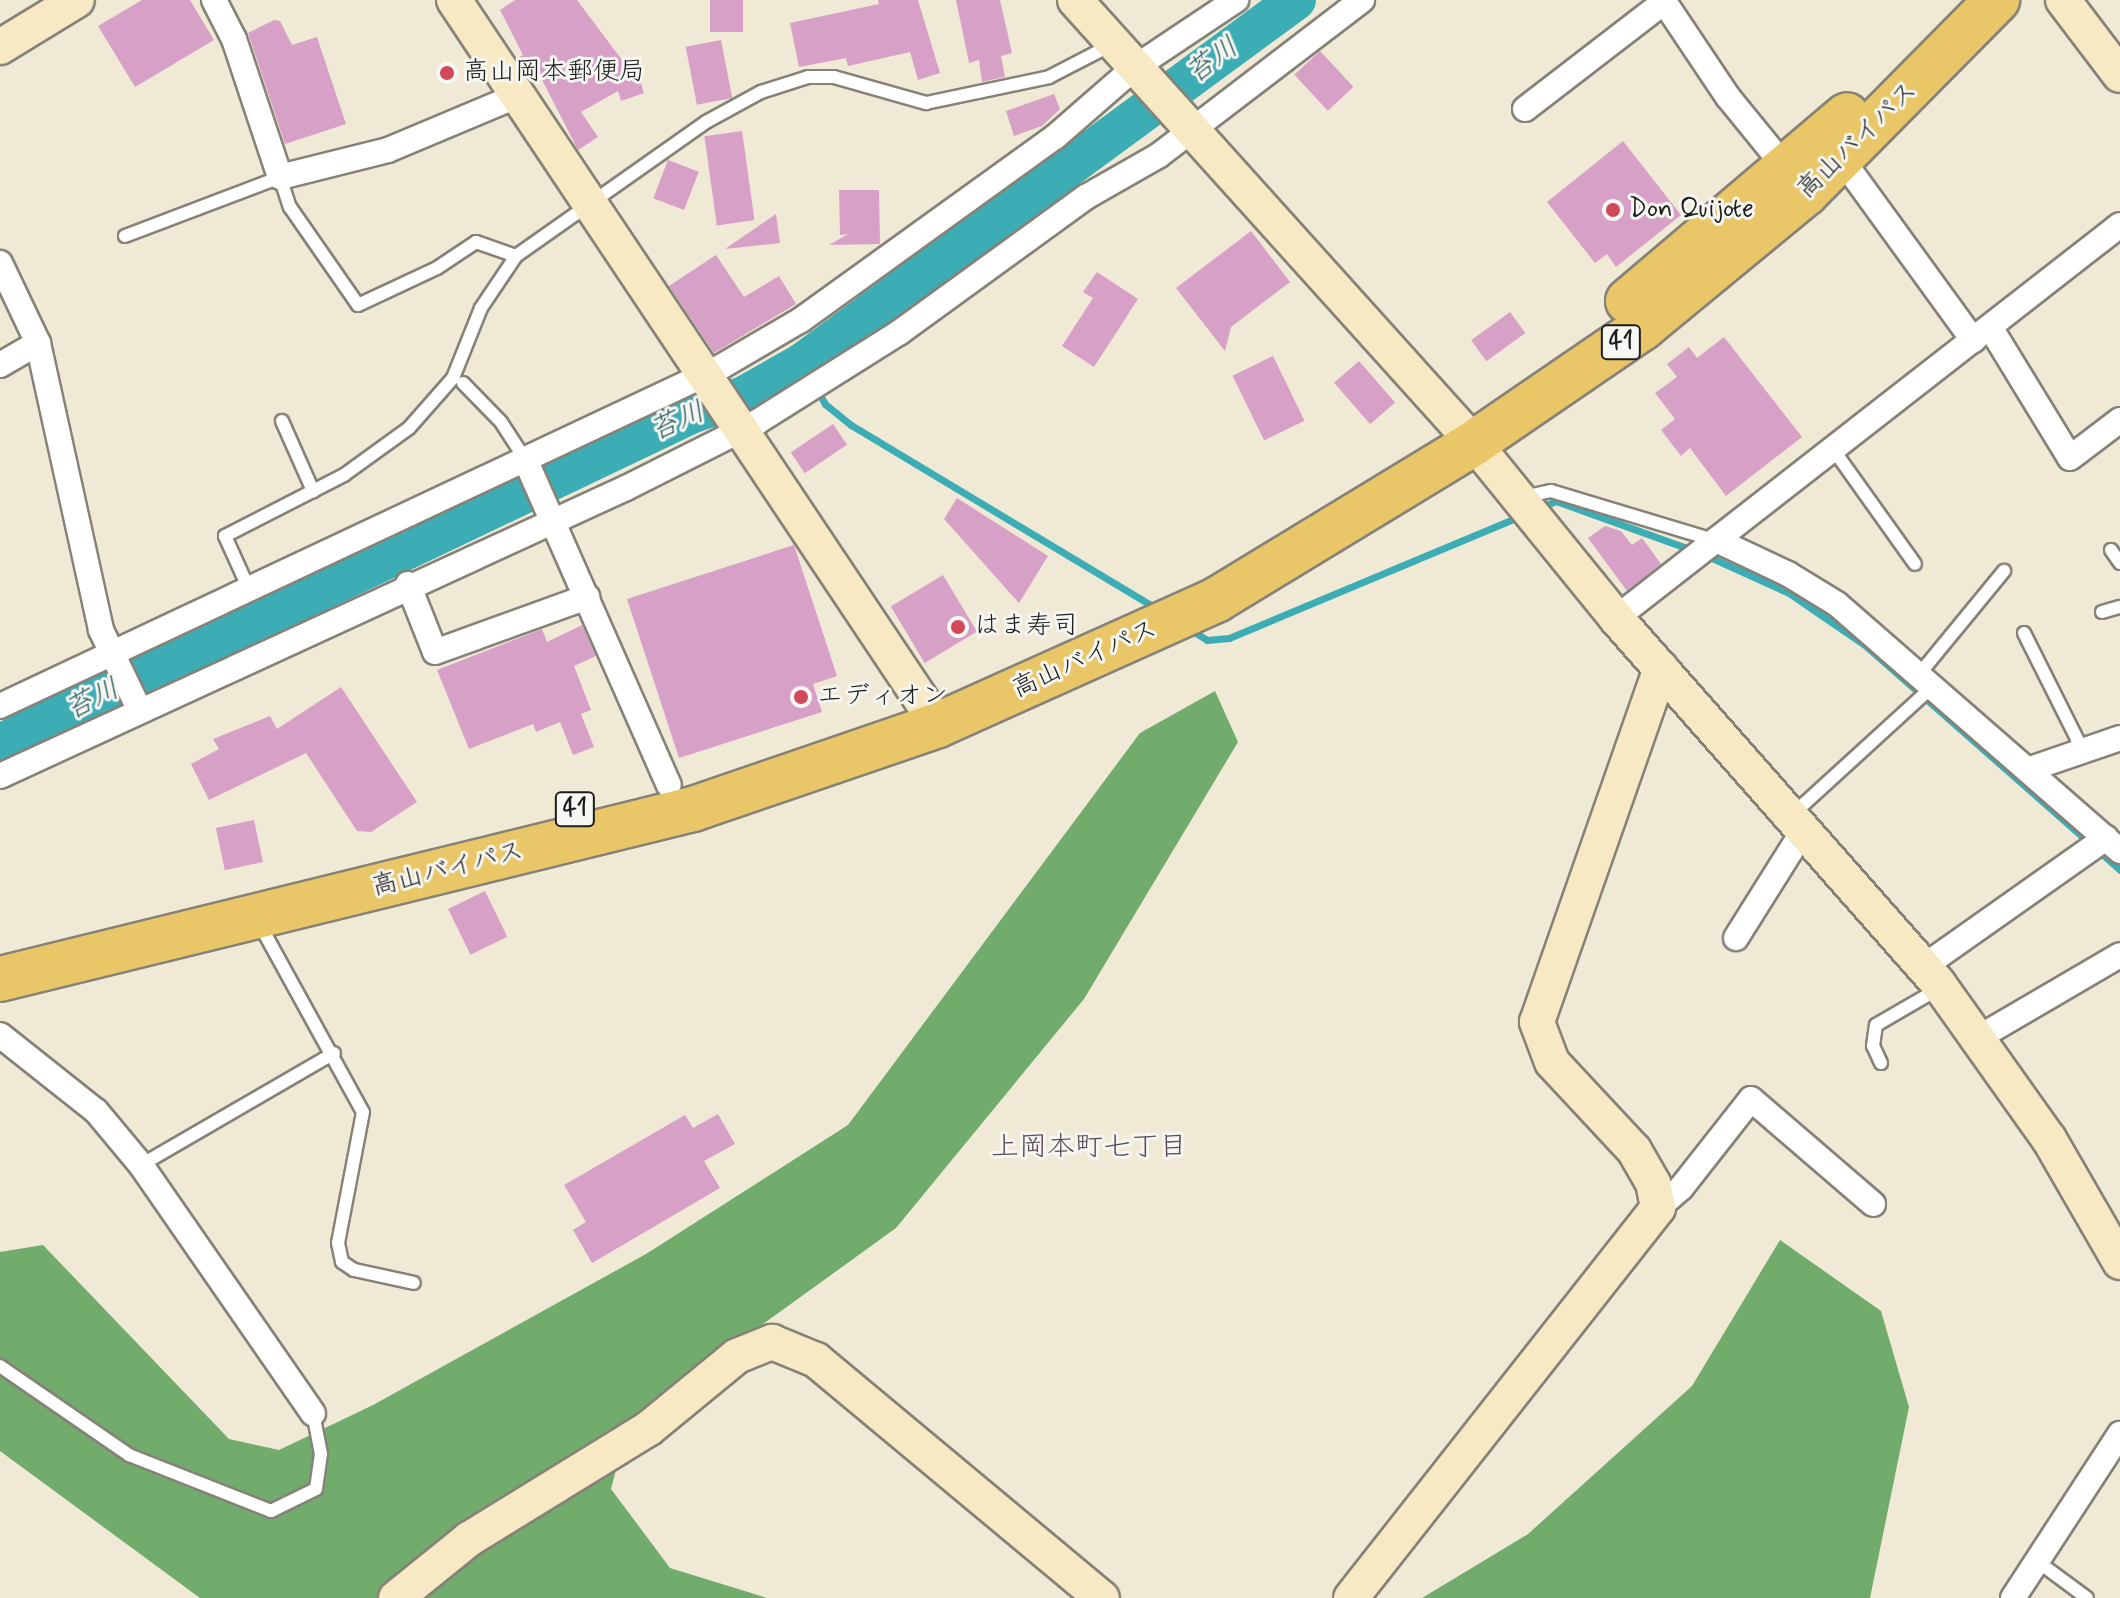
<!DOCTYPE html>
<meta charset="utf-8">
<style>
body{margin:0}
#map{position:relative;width:2120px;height:1598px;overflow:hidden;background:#f0e9d5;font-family:Mynerve,"Klee One",sans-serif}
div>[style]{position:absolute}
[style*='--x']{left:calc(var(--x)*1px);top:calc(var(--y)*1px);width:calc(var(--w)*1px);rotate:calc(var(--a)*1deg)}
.forest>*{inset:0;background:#72ac6c}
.stream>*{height:7px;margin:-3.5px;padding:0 3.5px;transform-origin:3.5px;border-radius:3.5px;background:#3cadb5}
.river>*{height:40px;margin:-20px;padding:0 20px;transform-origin:20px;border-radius:20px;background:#3cadb5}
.building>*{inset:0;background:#d7a1c7;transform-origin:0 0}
.roads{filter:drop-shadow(2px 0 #868278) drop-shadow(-2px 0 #868278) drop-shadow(0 2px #868278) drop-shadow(0 -2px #868278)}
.lane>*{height:12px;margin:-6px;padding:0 6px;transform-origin:6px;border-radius:6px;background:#fff}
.street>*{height:24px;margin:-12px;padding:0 12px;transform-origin:12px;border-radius:12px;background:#fff}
.secondary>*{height:34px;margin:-17px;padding:0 17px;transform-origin:17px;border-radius:17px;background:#f6e9c3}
.highway>*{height:44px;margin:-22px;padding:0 22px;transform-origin:22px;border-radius:22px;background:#e9c769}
.dots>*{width:22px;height:22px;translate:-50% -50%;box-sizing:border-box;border:4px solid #f6f6f2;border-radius:50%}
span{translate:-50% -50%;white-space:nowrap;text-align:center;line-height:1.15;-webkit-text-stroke:6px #f6f6f2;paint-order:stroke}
.shield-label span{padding:2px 6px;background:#f6f6f2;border:2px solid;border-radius:6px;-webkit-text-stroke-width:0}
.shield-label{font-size:24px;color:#1c1c1c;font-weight:700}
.poi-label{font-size:26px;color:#1c1c1c}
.left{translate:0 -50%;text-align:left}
.street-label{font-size:26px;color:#1c1c1c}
.water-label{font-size:28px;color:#2a5d61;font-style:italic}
.neighbourhood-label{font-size:28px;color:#5d4b58}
</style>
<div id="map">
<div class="forest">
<div style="clip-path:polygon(1215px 691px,1238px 742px,1084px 999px,896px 1228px,629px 1421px,611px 1489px,670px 1568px,767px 1598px,200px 1598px,0 1451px,0 1252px,43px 1245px,229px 1439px,279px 1450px,373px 1405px,646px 1254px,848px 1125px,1140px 733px)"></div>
<div style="clip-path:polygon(1780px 1240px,1881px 1311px,1909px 1407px,1870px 1598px,1422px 1598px,1528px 1534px,1692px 1386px)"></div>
</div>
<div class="stream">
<div style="--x:802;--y:363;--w:47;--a:60.7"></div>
<div style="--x:825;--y:404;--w:33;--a:39"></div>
<div style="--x:851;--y:425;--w:357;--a:31"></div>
<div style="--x:1538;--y:508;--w:19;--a:-21"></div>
<div style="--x:1556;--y:501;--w:145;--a:19.8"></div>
<div style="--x:1703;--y:554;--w:94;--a:24.4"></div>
<div style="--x:1789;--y:593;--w:93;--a:34.5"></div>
<div style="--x:1866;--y:646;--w:339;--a:41.4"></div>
<div style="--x:1191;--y:630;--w:19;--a:32"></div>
<div style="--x:1207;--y:640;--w:22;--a:-5"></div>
<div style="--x:1229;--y:638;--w:316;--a:-22.7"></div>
</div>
<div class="river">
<div style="--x:0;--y:744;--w:768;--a:-25.53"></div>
<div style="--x:693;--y:413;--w:54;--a:-18.4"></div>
<div style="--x:744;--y:396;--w:67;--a:-29.6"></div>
<div style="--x:802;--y:363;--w:613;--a:-36.31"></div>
</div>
<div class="building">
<div style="clip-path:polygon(142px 0,190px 0,214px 40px,135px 87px,98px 26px)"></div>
<div style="clip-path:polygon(515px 0,577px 0,631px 72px,637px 70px,644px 93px,621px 101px,618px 91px,581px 112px,598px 137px,578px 150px,538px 72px,529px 77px,517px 58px,523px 55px,500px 10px)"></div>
<div style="left:710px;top:0;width:33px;height:32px"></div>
<div style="clip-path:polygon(878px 0,918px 0,940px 73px,918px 80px,910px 52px,848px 66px,846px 58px,799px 67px,790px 23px,879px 4px)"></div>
<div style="clip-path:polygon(956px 0,1000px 0,1012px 53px,1001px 56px,1005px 77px,982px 82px,979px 60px,969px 63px)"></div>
<div style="clip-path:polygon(274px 20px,280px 21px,292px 45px,317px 37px,346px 124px,285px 144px,248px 33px)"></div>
<div style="left:721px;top:40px;width:59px;height:36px;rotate:79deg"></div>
<div style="left:1320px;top:51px;width:49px;height:35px;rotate:47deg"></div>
<div style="clip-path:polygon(1054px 94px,1060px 109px,1042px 126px,1014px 136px,1006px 111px)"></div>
<div style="left:742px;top:131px;width:90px;height:38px;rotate:82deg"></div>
<div style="clip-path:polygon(1623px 141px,1681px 215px,1616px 267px,1607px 254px,1595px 263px,1547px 202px)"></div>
<div style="left:668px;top:160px;width:33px;height:41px;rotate:21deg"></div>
<div style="clip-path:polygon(839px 190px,879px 190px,880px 244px,829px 245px,848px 234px,840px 235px)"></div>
<div style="clip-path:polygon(776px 214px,780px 243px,725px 249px)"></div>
<div style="clip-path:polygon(1251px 231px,1290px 282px,1231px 327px,1225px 351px,1176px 288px)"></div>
<div style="clip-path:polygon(716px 255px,744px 297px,779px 276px,796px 304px,714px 353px,669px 286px)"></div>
<div style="clip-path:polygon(1097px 272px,1138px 299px,1094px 367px,1062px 346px,1093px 298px,1083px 292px)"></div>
<div style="left:1510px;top:312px;width:26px;height:48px;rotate:54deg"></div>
<div style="clip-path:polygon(1724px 337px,1802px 437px,1726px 496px,1690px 448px,1681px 456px,1661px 430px,1675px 419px,1655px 393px,1677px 377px,1667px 364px,1689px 347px,1697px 358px)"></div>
<div style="left:1273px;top:356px;width:72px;height:45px;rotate:64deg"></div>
<div style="left:1359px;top:361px;width:55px;height:33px;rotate:49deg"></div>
<div style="left:833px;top:424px;width:25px;height:51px;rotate:56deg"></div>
<div style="clip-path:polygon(957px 498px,1048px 556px,1019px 603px,944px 519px)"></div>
<div style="clip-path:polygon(1605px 526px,1621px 531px,1632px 545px,1642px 538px,1661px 564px,1627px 591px,1588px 538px)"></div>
<div style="clip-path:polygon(794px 545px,837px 676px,813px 684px,822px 712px,679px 758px,627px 599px)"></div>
<div style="left:943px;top:575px;width:66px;height:61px;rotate:59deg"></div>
<div style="clip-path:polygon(582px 625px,596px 656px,574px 666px,591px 710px,581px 714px,594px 747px,573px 755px,560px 722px,536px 732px,533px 724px,469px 749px,437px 670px,542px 629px,547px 642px)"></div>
<div style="clip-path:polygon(341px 687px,417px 802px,371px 832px,357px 831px,306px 753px,209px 800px,191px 764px,219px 749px,213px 739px,270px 716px,277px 729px)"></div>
<div style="left:254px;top:820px;width:43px;height:39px;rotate:78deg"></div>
<div style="left:485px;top:891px;width:51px;height:41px;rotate:64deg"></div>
<div style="clip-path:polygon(718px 1114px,735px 1144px,704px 1161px,720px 1188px,592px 1263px,573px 1230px,586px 1222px,564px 1185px,685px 1115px,693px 1128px)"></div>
</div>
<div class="roads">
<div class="lane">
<div style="--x:125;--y:236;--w:166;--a:-20.8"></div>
<div style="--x:280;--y:177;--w:32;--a:72"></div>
<div style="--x:290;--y:207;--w:119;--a:55.2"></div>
<div style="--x:358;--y:305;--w:87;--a:-25.1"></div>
<div style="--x:437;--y:268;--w:47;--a:-33.7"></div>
<div style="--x:476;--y:242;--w:42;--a:19.3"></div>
<div style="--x:463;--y:383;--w:54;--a:45.7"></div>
<div style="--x:501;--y:422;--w:44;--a:57"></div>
<div style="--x:282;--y:421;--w:77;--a:66.1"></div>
<div style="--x:1833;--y:449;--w:141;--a:54.5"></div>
<div style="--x:1523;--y:497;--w:29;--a:-12"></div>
<div style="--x:1551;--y:491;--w:169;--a:16.8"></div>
<div style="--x:2111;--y:550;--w:16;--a:55"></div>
<div style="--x:248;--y:587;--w:56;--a:-114.3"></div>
<div style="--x:225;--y:536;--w:134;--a:-27.1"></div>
<div style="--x:344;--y:475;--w:80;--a:-35.9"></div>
<div style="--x:409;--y:428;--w:67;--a:-48.7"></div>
<div style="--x:453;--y:378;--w:75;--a:-68.2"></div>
<div style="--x:481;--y:308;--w:63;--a:-56.1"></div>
<div style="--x:516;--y:256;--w:232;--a:-35.2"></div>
<div style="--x:706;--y:122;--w:63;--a:-28.6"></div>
<div style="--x:761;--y:92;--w:49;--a:-17.7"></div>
<div style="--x:808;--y:77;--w:26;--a:0"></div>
<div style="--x:834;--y:77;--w:96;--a:15.8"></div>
<div style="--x:926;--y:103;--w:126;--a:-11.9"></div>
<div style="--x:1049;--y:77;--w:70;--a:-27.3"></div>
<div style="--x:2102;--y:612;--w:19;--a:-16"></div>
<div style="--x:2024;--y:633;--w:119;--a:63.4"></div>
<div style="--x:2077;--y:739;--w:13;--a:81"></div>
<div style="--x:1921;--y:672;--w:131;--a:-50.6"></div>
<div style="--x:1793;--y:814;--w:190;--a:-42.4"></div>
<div style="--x:260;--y:925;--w:213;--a:61.2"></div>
<div style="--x:363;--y:1112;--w:133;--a:100.8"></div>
<div style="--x:338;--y:1243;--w:19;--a:78"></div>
<div style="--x:342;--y:1262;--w:14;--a:34"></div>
<div style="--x:354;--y:1270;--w:61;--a:12.2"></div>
<div style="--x:1881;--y:1063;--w:19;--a:-115"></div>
<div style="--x:1873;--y:1046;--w:21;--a:-82"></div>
<div style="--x:1876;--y:1025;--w:72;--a:-30.1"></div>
<div style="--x:141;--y:1165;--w:223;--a:-30.1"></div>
<div style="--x:0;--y:1366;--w:157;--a:34.6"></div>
<div style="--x:129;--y:1455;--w:153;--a:21.5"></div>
<div style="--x:271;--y:1511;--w:50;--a:-26.1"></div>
<div style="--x:316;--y:1489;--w:35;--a:-82"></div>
<div style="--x:321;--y:1454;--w:42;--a:-101"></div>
<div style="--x:2037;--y:1561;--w:62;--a:36.5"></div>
</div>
<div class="street">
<div style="--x:214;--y:0;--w:44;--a:62.9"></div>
<div style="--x:234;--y:39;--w:145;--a:71.6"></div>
<div style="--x:280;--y:177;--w:111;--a:-14"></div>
<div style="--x:388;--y:150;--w:142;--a:-22.8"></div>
<div style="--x:1663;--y:0;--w:117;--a:56.2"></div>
<div style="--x:1728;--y:97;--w:92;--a:50.8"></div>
<div style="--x:1525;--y:109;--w:175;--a:-37.6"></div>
<div style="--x:1851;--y:172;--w:208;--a:54"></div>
<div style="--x:0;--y:263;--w:89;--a:64.6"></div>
<div style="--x:38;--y:343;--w:294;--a:77.6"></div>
<div style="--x:101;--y:630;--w:90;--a:64.3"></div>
<div style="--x:1990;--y:327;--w:153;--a:58.6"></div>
<div style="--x:2070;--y:458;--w:63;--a:-37.2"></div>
<div style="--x:0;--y:365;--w:44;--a:-30.1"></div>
<div style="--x:525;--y:459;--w:356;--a:66.2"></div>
<div style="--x:1716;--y:540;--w:80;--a:25.3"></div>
<div style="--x:1788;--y:574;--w:57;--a:31.5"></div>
<div style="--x:1837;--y:604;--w:376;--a:41.1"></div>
<div style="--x:408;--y:584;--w:73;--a:68.3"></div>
<div style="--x:435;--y:652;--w:162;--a:-19.9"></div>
<div style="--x:1616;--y:618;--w:639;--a:-37.95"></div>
<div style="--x:0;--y:706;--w:792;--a:-25.17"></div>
<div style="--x:717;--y:369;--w:97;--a:-30.3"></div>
<div style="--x:801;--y:320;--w:313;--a:-35.8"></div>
<div style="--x:1055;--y:137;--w:105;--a:-41.1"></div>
<div style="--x:1134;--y:68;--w:123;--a:-33.7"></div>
<div style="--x:2030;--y:769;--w:95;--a:-19"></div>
<div style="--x:0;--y:776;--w:689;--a:-24.71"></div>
<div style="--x:626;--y:488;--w:147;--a:-26.7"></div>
<div style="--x:757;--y:422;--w:169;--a:-32.2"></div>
<div style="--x:900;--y:332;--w:230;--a:-36"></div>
<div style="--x:1086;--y:197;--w:83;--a:-29.7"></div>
<div style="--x:1158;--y:156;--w:257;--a:-37.4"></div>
<div style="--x:1736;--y:938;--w:126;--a:-57.9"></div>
<div style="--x:1923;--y:967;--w:224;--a:-35.2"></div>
<div style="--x:0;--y:1035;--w:122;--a:38.4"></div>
<div style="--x:96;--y:1111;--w:70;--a:50.2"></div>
<div style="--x:141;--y:1165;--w:302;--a:55.3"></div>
<div style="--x:1978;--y:1038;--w:164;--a:-30.3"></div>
<div style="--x:1658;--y:1208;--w:30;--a:-41"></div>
<div style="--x:1681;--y:1188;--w:113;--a:-51.8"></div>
<div style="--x:1751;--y:1099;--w:161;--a:40.7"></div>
<div style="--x:2013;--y:1598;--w:196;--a:-56.9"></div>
</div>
<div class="secondary">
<div style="--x:454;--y:0;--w:872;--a:56.27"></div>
<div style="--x:1075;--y:0;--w:596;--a:47.99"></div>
<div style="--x:1474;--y:443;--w:225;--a:50.9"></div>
<div style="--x:1616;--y:618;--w:487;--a:48.6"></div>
<div style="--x:1938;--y:983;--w:191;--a:54.6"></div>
<div style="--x:2049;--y:1139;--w:142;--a:60"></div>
<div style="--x:2063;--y:0;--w:94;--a:52.8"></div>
<div style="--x:0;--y:47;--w:90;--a:-31.4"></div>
<div style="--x:396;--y:1598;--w:94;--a:-38.9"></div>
<div style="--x:469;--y:1539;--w:210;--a:-31.6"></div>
<div style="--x:648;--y:1429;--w:115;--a:-39.4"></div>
<div style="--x:737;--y:1356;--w:38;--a:-22"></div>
<div style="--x:772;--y:1342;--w:48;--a:22.2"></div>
<div style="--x:816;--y:1360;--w:372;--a:39.8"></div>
<div style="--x:1351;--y:1598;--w:496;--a:-51.8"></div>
<div style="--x:1658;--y:1208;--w:25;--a:-101"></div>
<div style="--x:1653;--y:1183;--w:38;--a:-120"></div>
<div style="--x:1634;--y:1150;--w:120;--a:-133"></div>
<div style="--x:1552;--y:1062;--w:43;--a:-110.6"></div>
<div style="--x:1537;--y:1022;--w:375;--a:-70.7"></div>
</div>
<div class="highway">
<div style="--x:1628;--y:301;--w:287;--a:-40.3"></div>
<div style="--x:0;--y:979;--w:714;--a:-13.78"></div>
<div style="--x:693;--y:809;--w:259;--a:-18.9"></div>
<div style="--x:938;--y:725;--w:305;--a:-24.2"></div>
<div style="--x:1216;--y:600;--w:302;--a:-31.3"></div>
<div style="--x:1474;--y:443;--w:204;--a:-34.4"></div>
<div style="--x:1642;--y:328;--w:212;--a:-39.5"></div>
<div style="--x:1806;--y:193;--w:272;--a:-45.3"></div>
</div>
</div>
<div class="dots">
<div style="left:447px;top:73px;background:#d1495b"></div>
<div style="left:1613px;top:210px;background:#d1495b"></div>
<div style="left:958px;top:627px;background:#d1495b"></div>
<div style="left:801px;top:697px;background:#d1495b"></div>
</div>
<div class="shield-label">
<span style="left:1621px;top:342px">41</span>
<span style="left:575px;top:809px">41</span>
</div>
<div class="poi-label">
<span class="left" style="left:463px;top:73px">高山岡本郵便局</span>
<span class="left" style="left:1629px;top:210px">Don Quijote</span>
<span class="left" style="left:974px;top:627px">はま寿司</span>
<span class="left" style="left:817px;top:697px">エディオン</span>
</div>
<div class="street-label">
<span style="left:1858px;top:141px;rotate:-44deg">高山バイパス</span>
<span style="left:1085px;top:660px;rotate:-24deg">高山バイパス</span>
<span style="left:448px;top:870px;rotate:-14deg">高山バイパス</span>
</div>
<div class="water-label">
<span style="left:1213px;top:61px;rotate:-36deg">苔川</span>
<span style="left:678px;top:422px;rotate:-23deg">苔川</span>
<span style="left:93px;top:700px;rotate:-26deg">苔川</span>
</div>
<div class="neighbourhood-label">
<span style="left:1089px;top:1148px">上岡本町七丁目</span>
</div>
</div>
